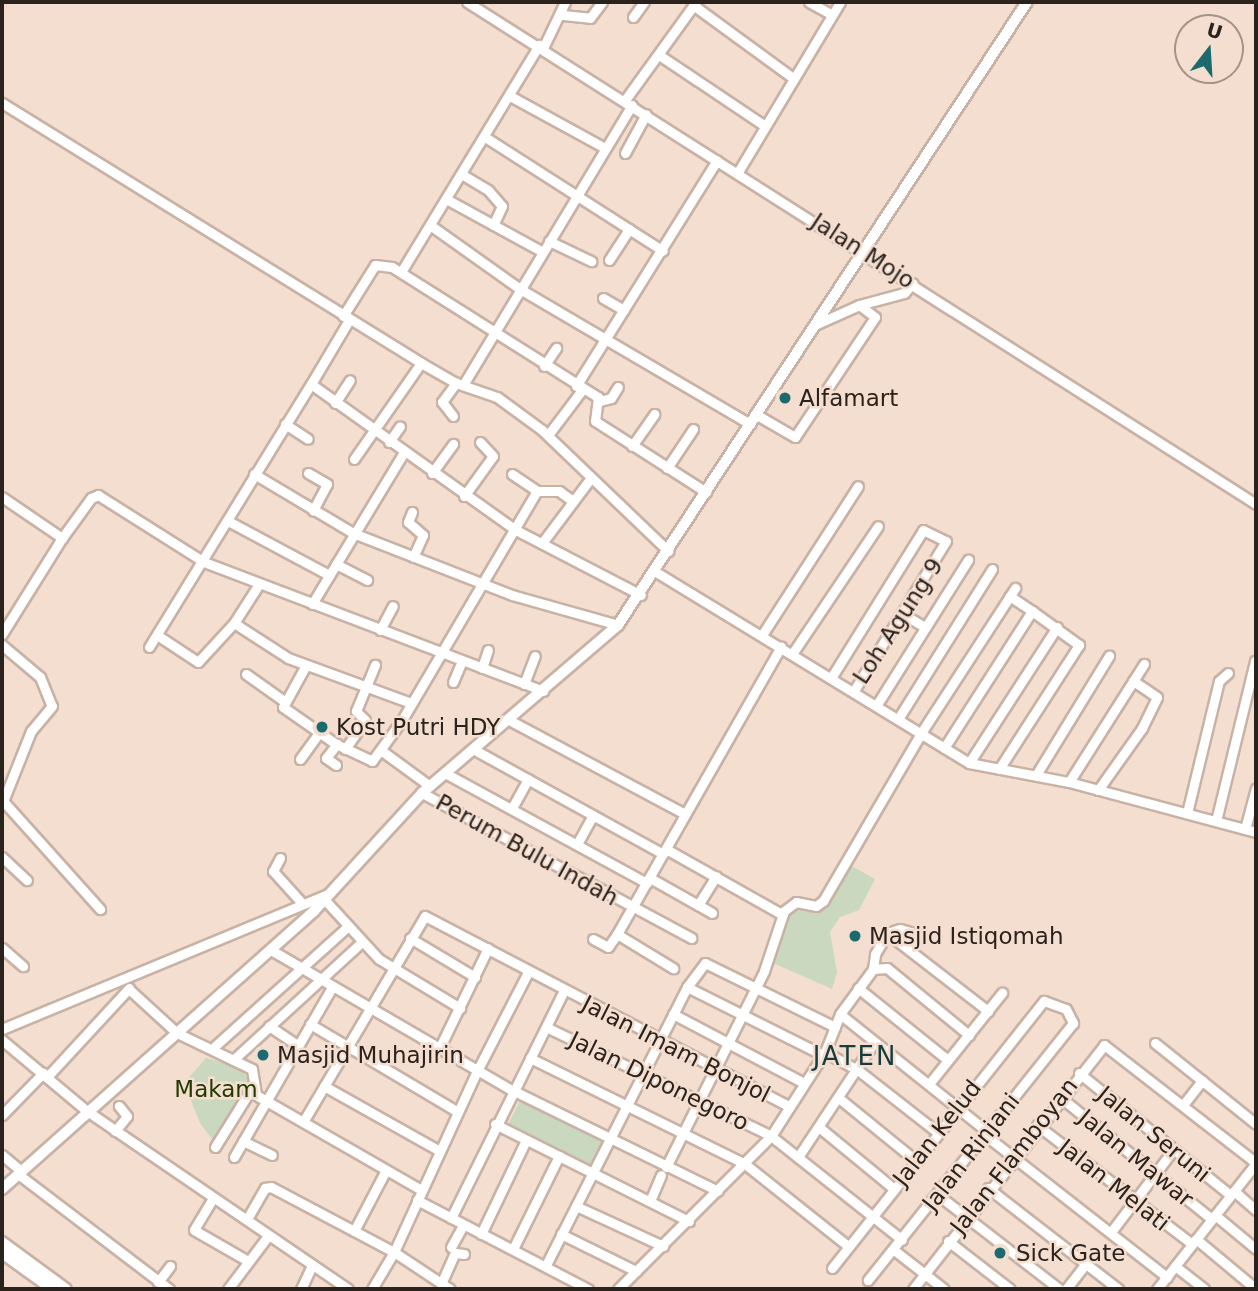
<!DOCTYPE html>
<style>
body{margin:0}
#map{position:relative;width:1258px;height:1291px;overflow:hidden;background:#f4ded0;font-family:"DejaVu Sans",sans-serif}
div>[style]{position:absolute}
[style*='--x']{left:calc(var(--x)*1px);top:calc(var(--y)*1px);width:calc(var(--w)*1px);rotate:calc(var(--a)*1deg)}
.green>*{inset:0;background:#c9d8be;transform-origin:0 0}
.roads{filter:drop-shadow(2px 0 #c8b2a5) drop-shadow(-2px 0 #c8b2a5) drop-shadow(0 2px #c8b2a5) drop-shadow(0 -2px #c8b2a5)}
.minor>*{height:9px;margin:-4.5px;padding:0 4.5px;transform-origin:4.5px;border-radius:4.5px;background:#fff}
.major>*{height:10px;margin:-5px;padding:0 5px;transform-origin:5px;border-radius:5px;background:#fff}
.dots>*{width:19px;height:19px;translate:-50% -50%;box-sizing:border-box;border:4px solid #f4ded0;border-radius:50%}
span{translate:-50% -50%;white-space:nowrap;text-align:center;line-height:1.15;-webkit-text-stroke:5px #f4ded0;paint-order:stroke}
.street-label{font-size:23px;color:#2a221d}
.poi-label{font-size:23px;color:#2a221d}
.left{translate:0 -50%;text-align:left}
.park-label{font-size:23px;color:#213b01}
.quarter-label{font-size:26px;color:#183b3d;letter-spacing:2px}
.frame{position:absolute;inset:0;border:4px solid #2a221d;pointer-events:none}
.north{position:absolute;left:1174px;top:14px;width:70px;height:70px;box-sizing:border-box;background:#f4ded0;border:2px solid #a39388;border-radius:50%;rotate:17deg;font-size:19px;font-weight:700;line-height:28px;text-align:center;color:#2a221d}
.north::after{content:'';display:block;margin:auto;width:24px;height:32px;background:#1d6a6e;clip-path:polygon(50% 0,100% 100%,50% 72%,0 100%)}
</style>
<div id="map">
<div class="green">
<div style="clip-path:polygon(848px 864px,875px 879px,859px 910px,840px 917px,830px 932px,837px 972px,832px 989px,771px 962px,791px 910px,820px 908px)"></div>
<div style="clip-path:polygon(206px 1058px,235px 1066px,250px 1079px,214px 1142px,200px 1123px,184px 1083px)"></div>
<div style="left:521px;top:1099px;width:92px;height:30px;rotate:27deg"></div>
</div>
<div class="roads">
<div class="minor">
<div style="--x:467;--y:2;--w:935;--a:32.47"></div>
<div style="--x:809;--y:2;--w:26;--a:29"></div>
<div style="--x:693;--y:5;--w:124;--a:36.1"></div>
<div style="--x:563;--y:15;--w:27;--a:6"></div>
<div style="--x:590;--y:18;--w:20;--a:-53"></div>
<div style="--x:633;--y:17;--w:19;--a:-54"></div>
<div style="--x:543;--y:48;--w:51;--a:-64.4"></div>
<div style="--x:659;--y:55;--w:128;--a:33.8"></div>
<div style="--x:510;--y:96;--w:108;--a:28.7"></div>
<div style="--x:625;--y:100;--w:121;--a:-54.1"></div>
<div style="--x:2;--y:103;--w:493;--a:31.8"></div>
<div style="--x:421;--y:363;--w:40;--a:29.7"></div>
<div style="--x:456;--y:383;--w:43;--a:18.9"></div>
<div style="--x:497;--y:397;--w:56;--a:36.3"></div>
<div style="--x:542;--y:430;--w:175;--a:43.8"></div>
<div style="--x:485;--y:137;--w:211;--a:32.6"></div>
<div style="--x:625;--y:153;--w:44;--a:-61.7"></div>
<div style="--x:738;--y:172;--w:198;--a:-59"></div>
<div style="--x:463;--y:175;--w:29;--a:31"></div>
<div style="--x:488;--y:190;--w:21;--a:49"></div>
<div style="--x:502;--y:206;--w:21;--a:115"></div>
<div style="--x:448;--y:200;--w:108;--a:28.7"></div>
<div style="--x:430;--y:225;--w:110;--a:35.4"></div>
<div style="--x:520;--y:289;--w:267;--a:30.4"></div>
<div style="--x:549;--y:241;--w:47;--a:25.5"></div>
<div style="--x:609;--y:260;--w:37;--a:-57"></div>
<div style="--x:401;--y:272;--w:266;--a:-58.7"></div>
<div style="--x:603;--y:298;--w:24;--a:30"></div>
<div style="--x:343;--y:316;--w:60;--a:-57.9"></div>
<div style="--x:375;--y:265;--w:17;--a:7"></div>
<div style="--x:392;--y:267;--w:244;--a:32.3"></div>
<div style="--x:598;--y:397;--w:24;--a:97"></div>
<div style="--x:595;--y:421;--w:132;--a:32.6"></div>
<div style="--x:349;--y:320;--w:74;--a:120.7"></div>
<div style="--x:311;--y:384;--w:249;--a:35.5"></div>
<div style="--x:514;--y:529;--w:143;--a:27.5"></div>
<div style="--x:817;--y:324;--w:46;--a:-24.3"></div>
<div style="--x:859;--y:305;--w:47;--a:-14.9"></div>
<div style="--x:904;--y:293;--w:13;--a:-48"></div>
<div style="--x:544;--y:366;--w:22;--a:-56"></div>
<div style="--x:463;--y:385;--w:327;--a:-58.9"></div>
<div style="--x:576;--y:386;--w:266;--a:-58"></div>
<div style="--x:600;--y:401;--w:11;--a:-15"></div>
<div style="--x:611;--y:398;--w:13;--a:-58"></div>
<div style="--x:335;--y:403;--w:27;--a:-57"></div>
<div style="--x:757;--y:415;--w:44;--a:30.1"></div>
<div style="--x:795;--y:437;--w:144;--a:-56.3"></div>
<div style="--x:875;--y:317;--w:20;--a:-143"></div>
<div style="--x:453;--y:416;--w:18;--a:-128"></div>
<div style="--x:442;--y:402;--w:24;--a:-54"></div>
<div style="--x:285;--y:424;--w:27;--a:33"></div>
<div style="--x:548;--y:435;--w:56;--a:-52.9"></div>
<div style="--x:389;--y:442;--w:19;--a:-55"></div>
<div style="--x:632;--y:446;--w:39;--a:-55"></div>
<div style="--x:354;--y:459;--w:117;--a:-55.1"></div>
<div style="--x:667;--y:468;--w:47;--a:-56.3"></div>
<div style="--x:308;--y:473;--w:22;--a:30"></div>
<div style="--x:327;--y:484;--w:30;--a:118"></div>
<div style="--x:432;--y:473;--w:36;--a:-54"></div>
<div style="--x:254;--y:474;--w:115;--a:30.8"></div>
<div style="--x:353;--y:533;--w:171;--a:21.3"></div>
<div style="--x:512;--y:595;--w:110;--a:15.8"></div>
<div style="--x:512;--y:474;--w:30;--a:34"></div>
<div style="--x:464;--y:496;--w:49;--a:-54.1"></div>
<div style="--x:493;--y:456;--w:19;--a:-133"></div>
<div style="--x:2;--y:497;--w:73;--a:34.3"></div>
<div style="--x:412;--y:512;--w:11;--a:112"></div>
<div style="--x:408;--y:522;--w:20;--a:41"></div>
<div style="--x:423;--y:535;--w:24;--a:114"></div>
<div style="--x:228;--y:521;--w:115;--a:28.1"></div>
<div style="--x:542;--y:543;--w:80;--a:-53.1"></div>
<div style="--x:336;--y:564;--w:35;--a:27"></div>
<div style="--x:656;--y:572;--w:367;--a:31.4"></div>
<div style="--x:969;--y:763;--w:102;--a:10.8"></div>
<div style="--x:1069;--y:782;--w:194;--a:15"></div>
<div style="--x:312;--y:604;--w:178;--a:-58.8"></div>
<div style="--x:903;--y:614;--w:26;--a:31"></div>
<div style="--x:234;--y:623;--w:64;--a:32.9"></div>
<div style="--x:288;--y:658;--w:131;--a:20.1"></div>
<div style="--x:380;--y:630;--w:27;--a:-62"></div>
<div style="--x:2;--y:634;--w:113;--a:-58"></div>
<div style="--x:62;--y:538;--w:49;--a:-54.1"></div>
<div style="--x:91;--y:498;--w:8;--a:-23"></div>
<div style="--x:98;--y:495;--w:125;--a:32.3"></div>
<div style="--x:204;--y:562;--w:363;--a:20.8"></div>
<div style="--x:157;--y:635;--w:49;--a:33.4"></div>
<div style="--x:198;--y:662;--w:53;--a:-47.3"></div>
<div style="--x:234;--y:623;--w:46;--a:-57.3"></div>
<div style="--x:762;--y:635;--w:177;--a:-57.2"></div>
<div style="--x:2;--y:645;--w:50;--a:40.1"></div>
<div style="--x:40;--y:677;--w:31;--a:68"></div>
<div style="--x:52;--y:706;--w:33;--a:130"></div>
<div style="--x:31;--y:731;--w:79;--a:111.7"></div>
<div style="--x:149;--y:647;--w:309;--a:-58.4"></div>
<div style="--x:792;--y:654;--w:154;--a:-56.1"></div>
<div style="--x:306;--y:665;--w:48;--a:118.7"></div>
<div style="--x:283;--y:707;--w:65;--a:34.9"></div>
<div style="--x:336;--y:744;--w:40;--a:25"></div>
<div style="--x:372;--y:761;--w:51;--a:-53.8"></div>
<div style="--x:402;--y:720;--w:266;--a:-59.5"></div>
<div style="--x:537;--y:491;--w:22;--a:0"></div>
<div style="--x:559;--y:491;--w:17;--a:36"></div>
<div style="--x:482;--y:668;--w:19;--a:-72"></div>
<div style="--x:246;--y:674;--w:47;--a:35.4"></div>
<div style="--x:831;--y:678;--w:174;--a:-58.1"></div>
<div style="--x:923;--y:530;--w:25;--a:26"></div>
<div style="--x:946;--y:541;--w:177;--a:121.6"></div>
<div style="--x:453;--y:682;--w:23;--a:-67"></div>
<div style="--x:524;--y:684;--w:30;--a:-69"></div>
<div style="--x:876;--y:706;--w:173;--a:-57.8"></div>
<div style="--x:898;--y:719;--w:177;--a:-57.9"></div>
<div style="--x:509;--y:720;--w:200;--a:28.1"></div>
<div style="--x:944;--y:748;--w:163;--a:-57.3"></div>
<div style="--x:1032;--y:611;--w:27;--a:-146"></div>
<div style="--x:345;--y:749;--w:35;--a:-55"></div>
<div style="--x:365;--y:720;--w:13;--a:-135"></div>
<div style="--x:356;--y:711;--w:50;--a:-67.6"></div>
<div style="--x:473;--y:749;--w:217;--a:28.9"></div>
<div style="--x:382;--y:751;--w:59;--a:36.1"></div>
<div style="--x:300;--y:759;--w:32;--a:-54"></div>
<div style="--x:969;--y:763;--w:162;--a:-57.1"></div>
<div style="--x:336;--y:765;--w:12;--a:-145"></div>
<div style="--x:326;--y:758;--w:18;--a:-52"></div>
<div style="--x:999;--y:769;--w:148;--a:-57.2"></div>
<div style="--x:1079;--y:645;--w:58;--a:-144.1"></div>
<div style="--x:445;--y:773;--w:230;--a:28.6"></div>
<div style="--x:1036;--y:775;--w:140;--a:-58.5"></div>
<div style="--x:1069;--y:782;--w:140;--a:-57.6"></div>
<div style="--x:1098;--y:790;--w:76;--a:-54.6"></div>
<div style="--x:1142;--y:728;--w:34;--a:-64"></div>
<div style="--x:1157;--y:697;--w:29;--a:-146"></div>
<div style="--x:422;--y:793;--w:306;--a:28.3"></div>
<div style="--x:4;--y:802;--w:144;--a:48.1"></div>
<div style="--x:512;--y:808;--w:33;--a:-61"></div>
<div style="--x:1187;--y:813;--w:136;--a:-76.4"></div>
<div style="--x:1219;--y:681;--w:12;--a:-42"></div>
<div style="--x:1216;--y:821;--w:165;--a:-76.3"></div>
<div style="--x:1245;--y:829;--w:42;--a:-75"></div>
<div style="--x:577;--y:844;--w:33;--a:-61"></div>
<div style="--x:666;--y:849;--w:134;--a:29.4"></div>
<div style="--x:2;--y:857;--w:34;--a:43"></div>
<div style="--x:280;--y:858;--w:15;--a:118"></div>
<div style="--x:273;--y:871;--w:42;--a:47.9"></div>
<div style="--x:650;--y:878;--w:55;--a:29.4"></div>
<div style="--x:324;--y:899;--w:81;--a:47.5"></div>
<div style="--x:379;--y:959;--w:95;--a:31.2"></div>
<div style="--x:712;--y:913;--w:16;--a:-150"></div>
<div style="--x:698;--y:905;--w:34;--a:-58"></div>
<div style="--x:887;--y:933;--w:128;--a:37.7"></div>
<div style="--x:617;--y:934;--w:66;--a:31.3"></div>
<div style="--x:410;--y:938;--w:76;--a:31"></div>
<div style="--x:593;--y:939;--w:17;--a:28"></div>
<div style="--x:608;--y:947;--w:16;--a:-55"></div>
<div style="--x:617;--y:934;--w:331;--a:-60.3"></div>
<div style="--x:2;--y:948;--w:28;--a:41"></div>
<div style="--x:271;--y:950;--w:279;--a:30.2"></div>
<div style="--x:512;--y:1090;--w:229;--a:26.1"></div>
<div style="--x:873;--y:969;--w:14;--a:-4"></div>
<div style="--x:887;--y:968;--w:106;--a:39.3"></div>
<div style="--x:687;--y:987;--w:152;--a:26.6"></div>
<div style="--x:858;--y:988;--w:115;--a:38.7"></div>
<div style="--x:131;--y:991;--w:62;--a:42.4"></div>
<div style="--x:177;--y:1033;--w:83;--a:25.6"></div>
<div style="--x:252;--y:1069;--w:26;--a:81"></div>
<div style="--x:256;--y:1095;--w:190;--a:29.9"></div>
<div style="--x:673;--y:1014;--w:148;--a:27.8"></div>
<div style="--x:840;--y:1014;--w:189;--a:38.6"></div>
<div style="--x:310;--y:1024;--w:172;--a:30.7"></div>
<div style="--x:269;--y:1026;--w:34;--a:34"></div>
<div style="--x:546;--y:1027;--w:250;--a:25.8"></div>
<div style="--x:771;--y:1136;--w:167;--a:38.4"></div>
<div style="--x:2;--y:1029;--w:355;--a:-22.5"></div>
<div style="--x:2;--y:1040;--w:111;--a:39.9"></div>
<div style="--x:87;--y:1111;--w:316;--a:34.3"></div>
<div style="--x:1155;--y:1043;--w:129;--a:38.7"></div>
<div style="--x:215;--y:1046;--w:178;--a:-42"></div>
<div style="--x:439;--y:1049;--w:112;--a:-64.1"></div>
<div style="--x:825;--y:1052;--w:39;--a:29"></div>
<div style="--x:859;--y:1071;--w:99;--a:38"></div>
<div style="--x:530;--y:1058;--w:240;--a:26.2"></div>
<div style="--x:745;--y:1164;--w:132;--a:38.5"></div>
<div style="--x:233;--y:1060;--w:175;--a:-42.5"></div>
<div style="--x:1079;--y:1073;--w:194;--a:38.9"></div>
<div style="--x:47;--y:1077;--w:121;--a:-47.3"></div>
<div style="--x:929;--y:1084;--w:117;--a:-51.3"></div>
<div style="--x:324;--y:1086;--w:133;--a:29.3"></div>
<div style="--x:1060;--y:1097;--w:195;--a:38.8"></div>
<div style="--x:840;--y:1099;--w:97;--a:39.1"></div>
<div style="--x:1183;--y:1105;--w:31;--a:-52"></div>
<div style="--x:2;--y:1115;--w:59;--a:-45.7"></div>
<div style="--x:303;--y:1122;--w:239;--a:-59.4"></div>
<div style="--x:425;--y:916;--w:411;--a:27.6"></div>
<div style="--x:495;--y:1124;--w:217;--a:26.6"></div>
<div style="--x:1037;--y:1125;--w:195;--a:37.5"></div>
<div style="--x:820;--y:1128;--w:94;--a:39.4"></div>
<div style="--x:115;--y:1131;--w:19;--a:-51"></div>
<div style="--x:127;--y:1116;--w:13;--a:-129"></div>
<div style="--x:985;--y:1135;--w:231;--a:38"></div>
<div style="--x:243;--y:1141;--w:32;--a:26"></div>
<div style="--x:215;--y:1147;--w:72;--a:-58.1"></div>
<div style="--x:2;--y:1155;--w:25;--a:40"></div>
<div style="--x:234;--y:1157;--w:196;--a:-60"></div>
<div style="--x:798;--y:1157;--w:138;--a:-56.5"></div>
<div style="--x:666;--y:1167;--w:219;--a:-63.4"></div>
<div style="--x:764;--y:971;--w:63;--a:-71.6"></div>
<div style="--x:784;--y:911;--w:15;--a:-37"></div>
<div style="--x:796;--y:902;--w:20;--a:11"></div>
<div style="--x:816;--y:906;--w:9;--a:-36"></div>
<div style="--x:823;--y:901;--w:194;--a:-59.7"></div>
<div style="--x:921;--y:733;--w:173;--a:-57"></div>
<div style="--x:18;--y:1174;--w:190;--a:37.3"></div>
<div style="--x:988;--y:1188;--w:165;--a:37.8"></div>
<div style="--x:1234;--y:1191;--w:29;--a:41"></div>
<div style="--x:938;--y:1195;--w:153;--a:37.8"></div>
<div style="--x:213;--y:1198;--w:37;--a:121"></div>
<div style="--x:194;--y:1230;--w:62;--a:29.9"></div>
<div style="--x:417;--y:1200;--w:193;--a:27.5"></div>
<div style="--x:650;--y:1201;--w:28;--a:-67"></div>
<div style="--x:576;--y:1206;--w:96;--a:24.7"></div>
<div style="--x:1215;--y:1215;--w:53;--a:39.7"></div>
<div style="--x:451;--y:1218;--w:252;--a:-63.6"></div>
<div style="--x:247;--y:1219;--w:36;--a:-60"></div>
<div style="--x:265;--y:1188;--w:6;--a:-9"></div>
<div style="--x:271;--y:1187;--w:139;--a:27.9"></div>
<div style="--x:394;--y:1252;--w:67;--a:33.5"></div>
<div style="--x:354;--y:1231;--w:69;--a:-62.3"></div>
<div style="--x:1111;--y:1232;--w:103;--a:-52.9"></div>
<div style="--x:481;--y:1234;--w:104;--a:-64.4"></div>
<div style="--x:561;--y:1234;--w:84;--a:26.3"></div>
<div style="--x:1196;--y:1239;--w:78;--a:39.8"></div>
<div style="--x:948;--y:1241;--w:78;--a:37.7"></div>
<div style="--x:451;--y:1247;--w:25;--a:-61"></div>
<div style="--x:513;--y:1249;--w:104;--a:-63.7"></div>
<div style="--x:894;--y:1250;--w:63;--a:38"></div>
<div style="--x:546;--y:1265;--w:312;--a:-63.1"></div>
<div style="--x:687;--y:987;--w:30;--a:-53"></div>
<div style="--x:705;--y:963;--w:145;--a:26.2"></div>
<div style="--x:1175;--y:1266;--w:37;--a:38"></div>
<div style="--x:832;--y:1268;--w:341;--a:-51.6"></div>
<div style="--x:1044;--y:1001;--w:23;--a:20"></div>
<div style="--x:1066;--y:1009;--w:16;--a:63"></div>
<div style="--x:1073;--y:1023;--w:329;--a:128.6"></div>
<div style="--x:158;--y:1282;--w:20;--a:-53"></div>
<div style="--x:441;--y:1284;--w:34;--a:-66"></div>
<div style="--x:455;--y:1253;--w:9;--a:6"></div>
<div style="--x:228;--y:1289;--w:66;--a:-53"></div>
<div style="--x:301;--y:1289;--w:26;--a:-65"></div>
<div style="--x:372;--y:1289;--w:43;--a:-59.3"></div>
<div style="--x:394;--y:1252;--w:199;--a:-65.4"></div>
<div style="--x:477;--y:1071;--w:111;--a:-62.7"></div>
<div style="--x:618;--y:1289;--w:216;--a:-45"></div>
<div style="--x:771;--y:1136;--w:100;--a:-57.3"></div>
<div style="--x:825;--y:1052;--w:41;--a:-68.5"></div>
<div style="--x:840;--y:1014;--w:56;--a:-53.7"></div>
<div style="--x:873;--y:969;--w:15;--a:-82"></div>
<div style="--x:875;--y:954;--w:24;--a:-60"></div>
<div style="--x:887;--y:933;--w:14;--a:-17"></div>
<div style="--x:900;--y:929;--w:15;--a:16"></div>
<div style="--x:913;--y:1289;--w:310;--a:-51.9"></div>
<div style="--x:1104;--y:1045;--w:192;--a:37.8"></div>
<div style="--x:1066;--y:1289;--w:33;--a:-52"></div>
<div style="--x:1157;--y:1289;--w:160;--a:-51.8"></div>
</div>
<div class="major">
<div style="--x:2;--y:1189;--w:418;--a:-41.7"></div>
<div style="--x:314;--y:911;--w:160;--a:-47.5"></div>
<div style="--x:422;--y:793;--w:258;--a:-40.6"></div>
<div style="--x:618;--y:625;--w:745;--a:-56.72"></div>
<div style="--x:2;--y:1242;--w:79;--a:36.3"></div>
<div style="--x:2;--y:1253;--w:62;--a:35.8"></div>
</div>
</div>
<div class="dots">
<div style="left:785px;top:398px;background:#1d6a6e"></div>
<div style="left:322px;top:727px;background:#1d6a6e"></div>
<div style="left:855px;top:936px;background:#1d6a6e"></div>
<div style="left:263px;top:1055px;background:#1d6a6e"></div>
<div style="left:1000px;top:1253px;background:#1d6a6e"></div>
</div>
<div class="street-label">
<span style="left:863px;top:251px;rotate:33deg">Jalan Mojo</span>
<span style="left:898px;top:621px;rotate:-57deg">Loh Agung 9</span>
<span style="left:527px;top:850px;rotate:29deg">Perum Bulu Indah</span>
<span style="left:676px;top:1049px;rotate:27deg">Jalan Imam Bonjol</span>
<span style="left:659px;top:1081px;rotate:26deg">Jalan Diponegoro</span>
<span style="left:937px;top:1133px;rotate:-52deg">Jalan Kelud</span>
<span style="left:1154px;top:1134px;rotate:39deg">Jalan Seruni</span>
<span style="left:971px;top:1152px;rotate:-52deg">Jalan Rinjani</span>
<span style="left:1014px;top:1156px;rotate:-52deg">Jalan Flamboyan</span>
<span style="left:1136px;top:1158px;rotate:39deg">Jalan Mawar</span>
<span style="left:1114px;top:1185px;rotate:38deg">Jalan Melati</span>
</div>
<div class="poi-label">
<span class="left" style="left:799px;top:398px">Alfamart</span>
<span class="left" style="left:336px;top:727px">Kost Putri HDY</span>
<span class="left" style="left:869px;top:936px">Masjid Istiqomah</span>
<span class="left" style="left:277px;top:1055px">Masjid Muhajirin</span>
<span class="left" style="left:1016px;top:1253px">Sick Gate</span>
</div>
<div class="park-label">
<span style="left:216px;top:1089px">Makam</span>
</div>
<div class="quarter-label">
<span style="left:855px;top:1057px">JATEN</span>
</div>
<div class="frame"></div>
<div class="north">U</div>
</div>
